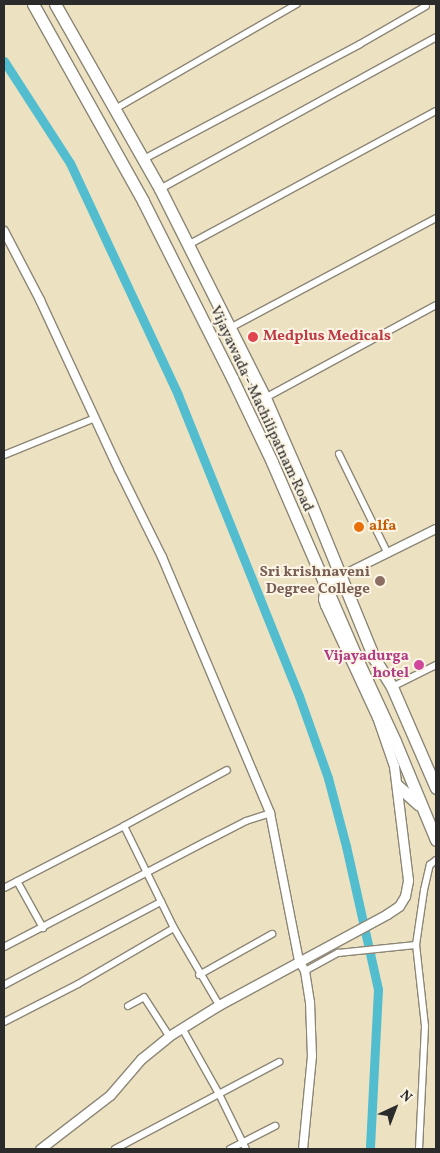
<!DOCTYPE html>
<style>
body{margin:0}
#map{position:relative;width:440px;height:1153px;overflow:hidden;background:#ece2c1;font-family:Vollkorn,serif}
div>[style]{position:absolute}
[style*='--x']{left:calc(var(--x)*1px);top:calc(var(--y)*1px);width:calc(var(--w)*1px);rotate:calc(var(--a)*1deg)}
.canal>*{height:9px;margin:-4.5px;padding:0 4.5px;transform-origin:4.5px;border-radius:4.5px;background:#52bdcf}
.roads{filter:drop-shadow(1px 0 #8c8676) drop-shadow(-1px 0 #8c8676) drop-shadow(0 1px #8c8676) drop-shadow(0 -1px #8c8676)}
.minor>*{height:6px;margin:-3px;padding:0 3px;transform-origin:3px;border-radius:3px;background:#fff}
.tertiary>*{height:8px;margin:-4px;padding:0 4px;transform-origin:4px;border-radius:4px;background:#fff}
.secondary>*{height:9px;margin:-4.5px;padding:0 4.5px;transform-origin:4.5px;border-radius:4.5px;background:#fff}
.trunk>*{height:11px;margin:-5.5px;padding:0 5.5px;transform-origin:5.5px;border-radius:5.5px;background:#fff}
.dots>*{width:14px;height:14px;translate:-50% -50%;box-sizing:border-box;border:2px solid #fcf5e5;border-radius:50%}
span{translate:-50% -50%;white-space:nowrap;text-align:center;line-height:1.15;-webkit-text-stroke:4px #fcf5e5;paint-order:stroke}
.health-label{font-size:15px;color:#be3a42;font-weight:700}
.left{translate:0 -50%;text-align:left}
.street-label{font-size:15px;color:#2b2b2b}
.food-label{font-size:15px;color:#c56008;font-weight:700}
.education-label{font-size:15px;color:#785e54;font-weight:700}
.right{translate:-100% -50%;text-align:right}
.hotel-label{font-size:15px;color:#b23c85;font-weight:700}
.frame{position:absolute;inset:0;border:5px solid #2b2b2b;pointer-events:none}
.north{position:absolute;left:370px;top:1083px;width:50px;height:50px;-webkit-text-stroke:4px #fcf5e5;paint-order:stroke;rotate:43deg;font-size:14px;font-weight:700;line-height:20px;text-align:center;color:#2b2b2b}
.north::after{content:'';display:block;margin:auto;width:18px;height:22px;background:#2b2b2b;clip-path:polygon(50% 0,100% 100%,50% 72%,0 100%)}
</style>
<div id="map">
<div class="canal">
<div style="--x:4;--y:61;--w:121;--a:57.1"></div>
<div style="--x:70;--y:163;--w:256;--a:65"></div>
<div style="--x:178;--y:395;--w:324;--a:68.1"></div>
<div style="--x:299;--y:696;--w:87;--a:70.5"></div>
<div style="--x:328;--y:778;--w:70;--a:75.2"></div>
<div style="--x:346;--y:846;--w:147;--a:77.4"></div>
<div style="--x:378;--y:989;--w:160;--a:92.9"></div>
</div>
<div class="roads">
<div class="minor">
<div style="--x:115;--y:109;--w:210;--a:-30"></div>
<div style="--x:144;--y:159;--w:245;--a:-28"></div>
<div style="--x:360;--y:44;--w:76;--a:-29.9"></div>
<div style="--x:160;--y:189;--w:315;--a:-28.8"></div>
<div style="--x:188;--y:245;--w:282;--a:-28.4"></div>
<div style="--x:230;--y:328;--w:234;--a:-28.1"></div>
<div style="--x:265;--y:398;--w:195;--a:-28.5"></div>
<div style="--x:339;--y:454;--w:111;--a:63.9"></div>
<div style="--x:4;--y:455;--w:98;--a:-22.1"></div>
<div style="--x:392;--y:687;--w:49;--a:-26.6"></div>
<div style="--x:124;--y:826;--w:117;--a:-28.5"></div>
<div style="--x:17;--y:881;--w:54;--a:61"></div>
<div style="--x:4;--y:888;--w:135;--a:-27.3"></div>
<div style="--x:124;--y:826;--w:114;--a:63.9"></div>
<div style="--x:174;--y:928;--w:89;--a:59.7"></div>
<div style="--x:4;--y:947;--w:231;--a:-27.6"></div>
<div style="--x:209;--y:840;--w:42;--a:-27.2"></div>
<div style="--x:246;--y:821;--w:25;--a:-18"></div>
<div style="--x:305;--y:971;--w:38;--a:-29"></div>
<div style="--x:338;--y:953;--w:78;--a:-5.9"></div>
<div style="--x:199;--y:975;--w:84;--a:-29.3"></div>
<div style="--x:4;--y:985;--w:178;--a:-27.9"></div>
<div style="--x:128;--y:1006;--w:18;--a:-29"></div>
<div style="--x:144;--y:997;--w:46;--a:57.3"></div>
<div style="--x:4;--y:1022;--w:83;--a:-27.2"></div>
<div style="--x:78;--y:984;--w:111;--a:-30.3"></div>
<div style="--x:182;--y:1028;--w:76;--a:60.7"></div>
<div style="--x:219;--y:1094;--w:61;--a:63.9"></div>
<div style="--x:115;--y:1149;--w:186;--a:-27.9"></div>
<div style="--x:230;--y:1149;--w:51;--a:-27.1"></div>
<div style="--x:419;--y:1149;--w:123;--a:-87.2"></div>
<div style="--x:425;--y:1026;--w:81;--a:-96.3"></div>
<div style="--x:416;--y:945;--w:56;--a:-81.7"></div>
<div style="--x:424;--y:890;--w:26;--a:-77"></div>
<div style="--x:430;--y:865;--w:8;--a:-40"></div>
</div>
<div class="tertiary">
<div style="--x:4;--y:231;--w:78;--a:62.4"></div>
<div style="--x:40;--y:300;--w:187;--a:65.1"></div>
<div style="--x:119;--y:470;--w:97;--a:63.7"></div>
<div style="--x:162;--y:557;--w:278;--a:67.1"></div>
<div style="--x:270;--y:813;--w:151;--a:78.9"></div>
<div style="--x:299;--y:961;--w:12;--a:59"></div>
<div style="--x:305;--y:971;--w:31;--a:81"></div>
<div style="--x:310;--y:1002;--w:54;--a:87.9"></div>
<div style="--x:312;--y:1056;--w:93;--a:95.5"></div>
<div style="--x:325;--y:584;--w:124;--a:-26.4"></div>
</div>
<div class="secondary">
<div style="--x:40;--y:1149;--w:88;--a:-37.6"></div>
<div style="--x:110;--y:1095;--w:48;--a:-49.3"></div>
<div style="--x:141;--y:1059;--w:36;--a:-39"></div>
<div style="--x:169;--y:1036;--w:59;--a:-31.8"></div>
<div style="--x:219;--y:1005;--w:191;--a:-28.4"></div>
<div style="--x:387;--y:914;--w:14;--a:-34"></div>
<div style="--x:399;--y:906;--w:12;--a:-59"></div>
<div style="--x:405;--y:896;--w:16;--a:-79"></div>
<div style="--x:408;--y:880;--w:115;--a:-97"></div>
<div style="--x:394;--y:766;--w:52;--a:-109.1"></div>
<div style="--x:377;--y:717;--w:123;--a:-114.9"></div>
<div style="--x:325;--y:605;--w:6;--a:-108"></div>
<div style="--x:323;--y:599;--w:15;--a:-82"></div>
</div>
<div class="trunk">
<div style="--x:33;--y:4;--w:226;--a:60.8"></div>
<div style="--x:143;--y:201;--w:198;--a:63.3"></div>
<div style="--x:232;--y:378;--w:93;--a:64.5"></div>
<div style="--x:272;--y:462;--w:217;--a:66.6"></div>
<div style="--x:358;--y:661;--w:88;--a:65.2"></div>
<div style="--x:395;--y:741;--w:107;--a:67.5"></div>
<div style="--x:55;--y:4;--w:213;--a:60.4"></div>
<div style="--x:160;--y:189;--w:234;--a:63.3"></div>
<div style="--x:265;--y:398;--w:112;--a:66.4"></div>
<div style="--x:310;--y:501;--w:170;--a:67.8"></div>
<div style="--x:374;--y:658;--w:34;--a:58"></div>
<div style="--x:392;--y:687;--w:110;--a:66.5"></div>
<div style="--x:398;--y:786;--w:28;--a:42"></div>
</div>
</div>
<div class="dots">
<div style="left:253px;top:337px;background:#e0444e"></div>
<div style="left:359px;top:527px;background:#e8710a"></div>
<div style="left:380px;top:581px;background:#8d6e63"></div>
<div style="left:419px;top:665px;background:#d1479c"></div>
</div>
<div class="health-label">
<span class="left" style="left:263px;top:337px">Medplus Medicals</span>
</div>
<div class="street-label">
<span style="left:261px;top:409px;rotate:65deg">Vijayawada - Machilipatnam Road</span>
</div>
<div class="food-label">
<span class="left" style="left:369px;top:527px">alfa</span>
</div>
<div class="education-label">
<span class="right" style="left:370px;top:581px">Sri krishnaveni<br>Degree College</span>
</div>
<div class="hotel-label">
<span class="right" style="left:409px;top:665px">Vijayadurga<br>hotel</span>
</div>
<div class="frame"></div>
<div class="north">N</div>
</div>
